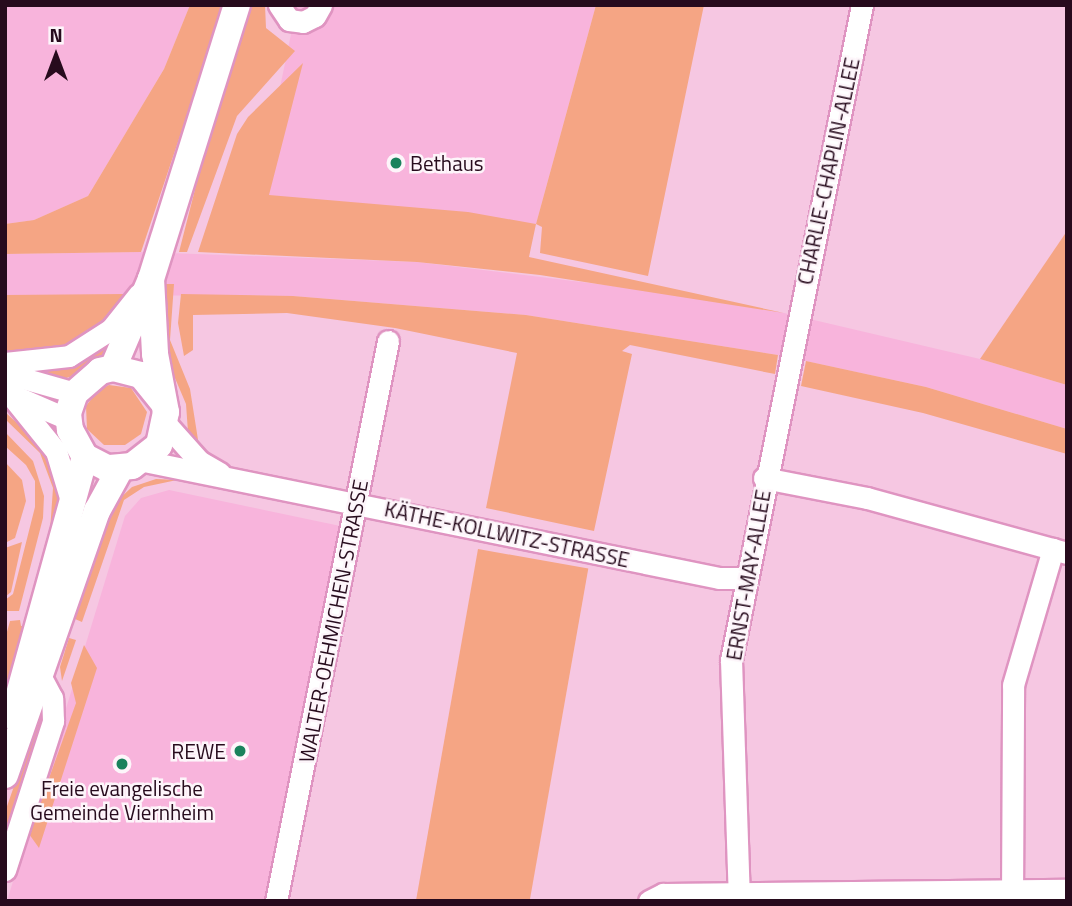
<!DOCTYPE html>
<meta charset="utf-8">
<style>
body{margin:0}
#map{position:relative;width:1072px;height:906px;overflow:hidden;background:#f6c7e2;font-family:"Titillium Web",sans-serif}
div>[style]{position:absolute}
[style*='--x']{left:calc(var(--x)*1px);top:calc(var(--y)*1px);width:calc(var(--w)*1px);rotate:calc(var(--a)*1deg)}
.built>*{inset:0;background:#f8b4dc}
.green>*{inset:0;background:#f5a584;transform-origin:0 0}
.roads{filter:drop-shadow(2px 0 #df94c1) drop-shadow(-2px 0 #df94c1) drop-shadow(0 2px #df94c1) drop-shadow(0 -2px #df94c1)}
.minor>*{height:21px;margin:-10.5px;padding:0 10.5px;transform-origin:10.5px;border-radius:10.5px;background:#fff}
.major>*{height:26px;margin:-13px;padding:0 13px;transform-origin:13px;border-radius:13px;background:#fff}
.dots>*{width:19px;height:19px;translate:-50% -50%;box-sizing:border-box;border:4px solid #fdf5fa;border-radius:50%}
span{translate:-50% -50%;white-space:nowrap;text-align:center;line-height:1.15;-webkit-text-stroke:5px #fdf5fa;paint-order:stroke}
.poi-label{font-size:21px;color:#270b1d}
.left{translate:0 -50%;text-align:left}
.right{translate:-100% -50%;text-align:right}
.street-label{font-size:21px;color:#270b1d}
.frame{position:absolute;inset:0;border:7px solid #270b1d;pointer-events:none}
.north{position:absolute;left:21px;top:21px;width:70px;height:70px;-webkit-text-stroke:5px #fdf5fa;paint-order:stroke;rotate:0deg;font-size:19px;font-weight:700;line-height:28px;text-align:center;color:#270b1d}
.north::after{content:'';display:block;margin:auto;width:24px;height:32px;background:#270b1d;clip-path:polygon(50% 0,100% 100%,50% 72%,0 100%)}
</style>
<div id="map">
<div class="built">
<div style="clip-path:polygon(5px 5px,190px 5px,164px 69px,88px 196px,34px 220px,5px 224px)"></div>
<div style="clip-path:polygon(297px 5px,596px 5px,536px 224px,256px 204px)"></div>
<div style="clip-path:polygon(141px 252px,417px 262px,679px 294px,784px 313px,980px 359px,1067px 385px,1067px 429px,926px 387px,778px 355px,526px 315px,293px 296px,5px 295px,5px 254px)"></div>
<div style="clip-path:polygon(169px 490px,345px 527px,275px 901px,7px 901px,125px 516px,141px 498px)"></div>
</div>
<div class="green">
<div style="clip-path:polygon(190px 5px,224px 5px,141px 252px,5px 254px,5px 224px,34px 220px,88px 196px,164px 69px)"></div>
<div style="clip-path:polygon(251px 5px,265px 5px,266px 28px,295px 51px,237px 116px,187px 252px,179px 252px,210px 131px)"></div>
<div style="clip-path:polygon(596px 5px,704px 5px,648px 276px,540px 253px,542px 227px,536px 224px,529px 257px,784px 313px,540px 275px,417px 262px,198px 252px,237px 134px,248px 117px,303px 63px,269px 195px,468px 212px,536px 224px)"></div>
<div style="clip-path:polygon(1067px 231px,1067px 385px,980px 359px)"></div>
<div style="clip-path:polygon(166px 284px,174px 284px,170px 340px,190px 389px,199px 446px,188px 432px,186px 404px,169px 364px)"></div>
<div style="clip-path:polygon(124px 294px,107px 319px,76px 343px,56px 350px,5px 352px,5px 295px)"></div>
<div style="clip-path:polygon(181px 294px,293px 296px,526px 315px,778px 355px,775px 374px,630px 345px,622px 351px,632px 354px,594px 531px,486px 508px,517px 353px,395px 328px,287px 313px,193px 315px,193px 350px,184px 356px,178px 323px)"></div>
<div style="clip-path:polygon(113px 341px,116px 350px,79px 374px,63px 379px,32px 372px,68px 366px)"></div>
<div style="clip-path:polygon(806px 361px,926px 387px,1067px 429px,1067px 454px,923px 413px,801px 386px)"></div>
<div style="clip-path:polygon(109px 385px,131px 388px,147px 412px,141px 434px,125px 445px,104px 445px,87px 429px,86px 406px,98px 390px)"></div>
<div style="clip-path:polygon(5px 412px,43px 447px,59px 487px,60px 510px,30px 605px,50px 531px,53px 488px,40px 453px,5px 419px)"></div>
<div style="clip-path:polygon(5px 432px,33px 461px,44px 496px,43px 518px,19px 611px,5px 611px,5px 600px,13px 594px,35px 507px,35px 481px,26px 465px,5px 446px)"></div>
<div style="clip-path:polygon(5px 462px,22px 480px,26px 501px,15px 538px,5px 543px)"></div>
<div style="clip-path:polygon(156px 479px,177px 480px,144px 487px,124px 500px,82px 622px,75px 619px,105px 523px,117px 501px,132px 487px)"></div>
<div style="clip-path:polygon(22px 542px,11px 592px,5px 597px,5px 548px)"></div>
<div style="left:478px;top:549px;width:112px;height:358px;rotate:10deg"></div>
<div style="clip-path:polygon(20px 620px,21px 626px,29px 626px,5px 710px,5px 639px,10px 621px)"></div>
<div style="clip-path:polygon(69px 638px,76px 640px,62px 681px,60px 667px)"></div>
<div style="clip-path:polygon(84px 645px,97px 668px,39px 848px,29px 834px,76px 703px,71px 683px)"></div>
<div style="clip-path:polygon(42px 706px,48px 707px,5px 840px,5px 812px)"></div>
</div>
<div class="roads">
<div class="minor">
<div style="--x:279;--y:5;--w:18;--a:56"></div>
<div style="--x:289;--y:20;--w:14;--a:8"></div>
<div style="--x:303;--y:22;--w:13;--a:-27"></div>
<div style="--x:315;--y:16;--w:13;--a:-61"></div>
<div style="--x:5;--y:363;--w:64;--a:-6.2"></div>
<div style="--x:69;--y:356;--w:50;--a:-32.7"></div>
<div style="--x:111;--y:329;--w:45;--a:-51.3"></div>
<div style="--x:5;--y:373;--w:73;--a:15.9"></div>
<div style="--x:9;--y:393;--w:75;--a:51"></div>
<div style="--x:56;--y:451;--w:55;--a:73.2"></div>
<div style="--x:12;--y:395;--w:61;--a:23.2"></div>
<div style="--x:166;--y:424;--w:50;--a:48.3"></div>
<div style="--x:199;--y:461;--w:24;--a:30"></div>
<div style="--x:144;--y:461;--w:587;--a:11.5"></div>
<div style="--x:719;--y:578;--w:27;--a:0"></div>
<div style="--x:764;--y:478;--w:105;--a:11"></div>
<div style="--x:867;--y:498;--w:207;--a:15.4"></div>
<div style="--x:5;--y:870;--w:157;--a:-72.1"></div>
<div style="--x:53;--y:721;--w:23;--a:-92"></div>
<div style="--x:52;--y:698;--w:21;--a:-118"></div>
<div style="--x:276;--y:901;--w:571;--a:-78.69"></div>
<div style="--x:649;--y:901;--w:16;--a:-27"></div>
<div style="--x:663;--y:894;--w:404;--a:-0.6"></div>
<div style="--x:739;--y:901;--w:241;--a:-91.9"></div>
<div style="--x:731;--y:660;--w:668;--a:-78.69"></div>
<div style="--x:1012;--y:901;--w:216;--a:-89.7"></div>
<div style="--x:1013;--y:685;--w:142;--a:-73.6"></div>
</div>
<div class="major">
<div style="--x:151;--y:279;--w:75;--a:86.9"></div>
<div style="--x:155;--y:354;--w:59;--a:79.3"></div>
<div style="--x:166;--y:412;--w:34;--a:102"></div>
<div style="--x:159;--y:445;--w:34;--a:142"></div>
<div style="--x:132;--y:466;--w:25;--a:175"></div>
<div style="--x:107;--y:468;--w:25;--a:-153"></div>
<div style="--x:85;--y:457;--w:31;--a:-119"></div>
<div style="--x:70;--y:430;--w:17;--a:-97"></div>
<div style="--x:68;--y:413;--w:21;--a:-71"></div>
<div style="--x:75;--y:393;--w:33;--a:-41"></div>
<div style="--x:100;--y:371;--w:13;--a:-13"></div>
<div style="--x:113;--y:368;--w:29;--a:14"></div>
<div style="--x:141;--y:375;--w:35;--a:51"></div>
<div style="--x:113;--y:368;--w:97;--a:-66.9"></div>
<div style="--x:151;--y:279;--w:287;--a:-72.6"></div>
<div style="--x:13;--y:716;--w:269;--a:-74.5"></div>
<div style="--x:5;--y:775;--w:280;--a:-70.8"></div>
<div style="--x:97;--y:511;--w:48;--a:-61.3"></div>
</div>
</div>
<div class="dots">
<div style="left:396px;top:163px;background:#1a825c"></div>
<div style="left:240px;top:751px;background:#1a825c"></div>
<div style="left:122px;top:764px;background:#1a825c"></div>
</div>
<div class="poi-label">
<span class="left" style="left:410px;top:163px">Bethaus</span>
<span class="right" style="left:226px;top:751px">REWE</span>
<span style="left:122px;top:800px">Freie evangelische<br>Gemeinde Viernheim</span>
</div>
<div class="street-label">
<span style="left:828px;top:171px;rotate:-78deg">CHARLIE-CHAPLIN-ALLEE</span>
<span style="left:507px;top:534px;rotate:12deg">KÄTHE-KOLLWITZ-STRASSE</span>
<span style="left:748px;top:575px;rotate:-80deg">ERNST-MAY-ALLEE</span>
<span style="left:333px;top:621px;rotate:-79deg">WALTER-OEHMICHEN-STRASSE</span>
</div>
<div class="frame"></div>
<div class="north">N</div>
</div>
